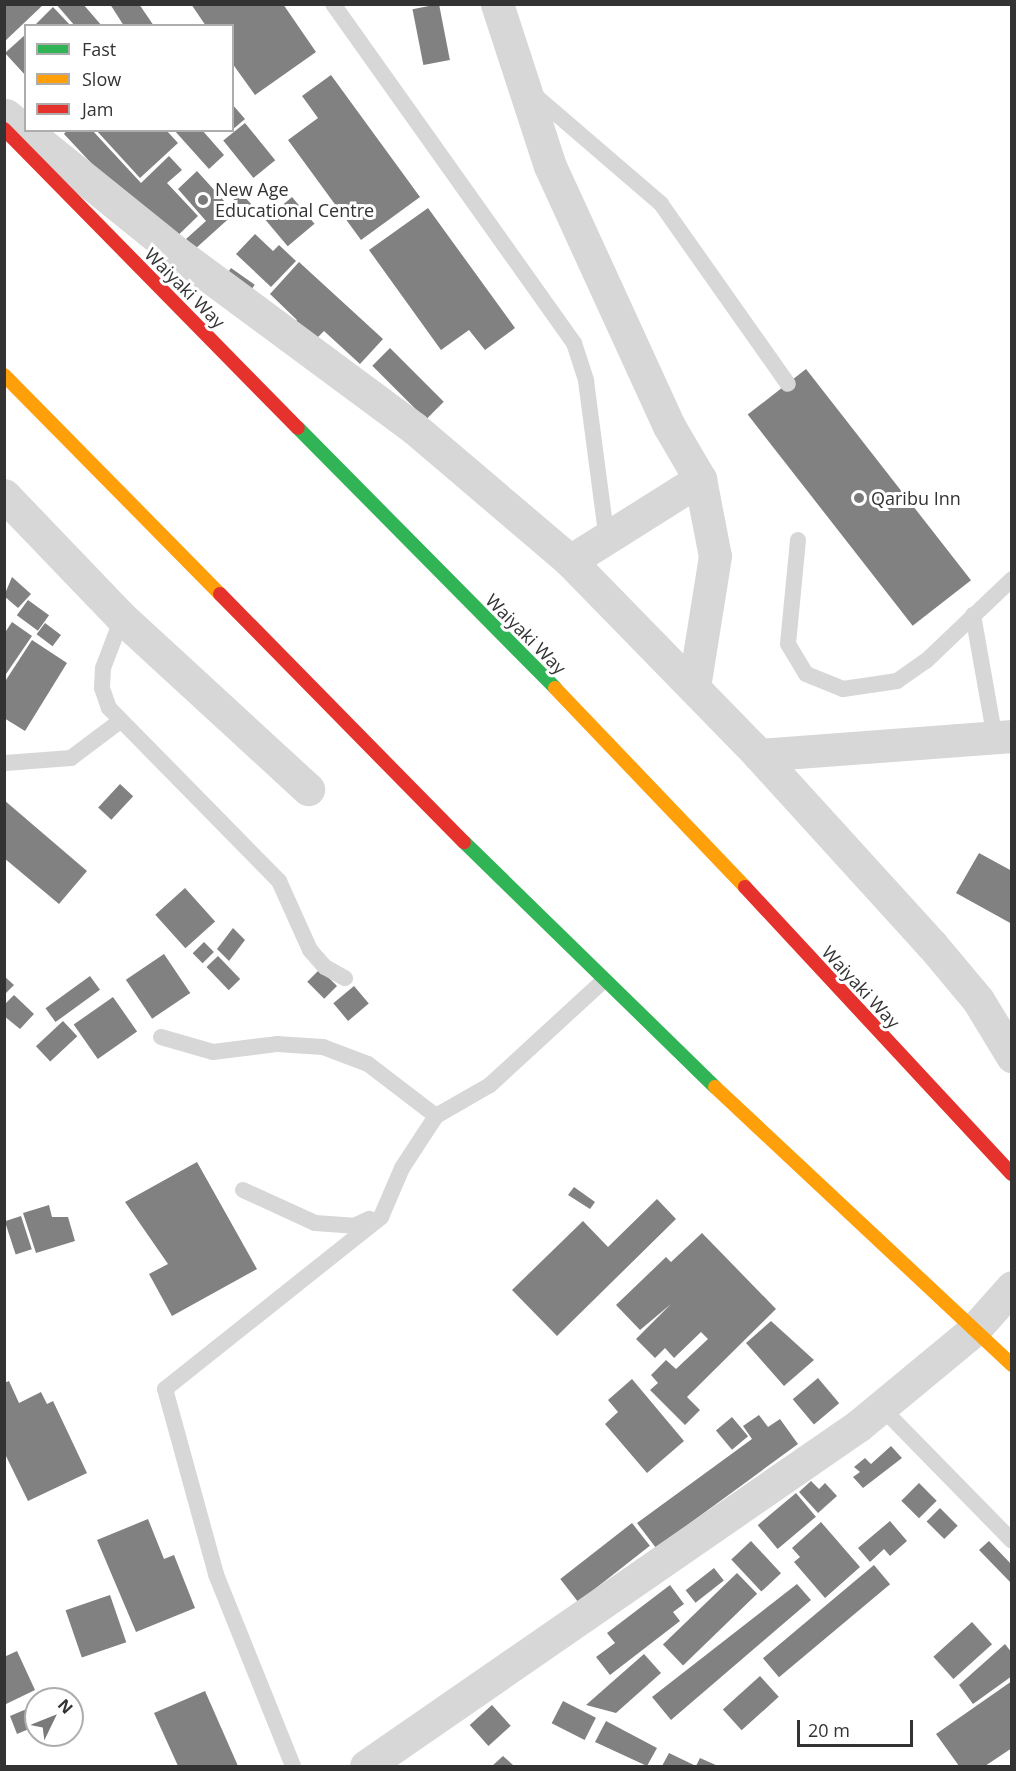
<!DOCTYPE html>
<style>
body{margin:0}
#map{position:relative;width:1016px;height:1771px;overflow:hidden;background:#fff;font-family:"Open Sans",sans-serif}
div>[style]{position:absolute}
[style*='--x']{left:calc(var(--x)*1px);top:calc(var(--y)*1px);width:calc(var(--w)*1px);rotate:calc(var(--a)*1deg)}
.building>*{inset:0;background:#818181;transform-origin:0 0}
.lane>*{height:16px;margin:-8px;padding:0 8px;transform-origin:8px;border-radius:8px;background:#d7d7d7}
.street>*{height:33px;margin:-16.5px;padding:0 16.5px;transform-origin:16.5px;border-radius:16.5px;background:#d7d7d7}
.fast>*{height:14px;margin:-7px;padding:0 7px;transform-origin:7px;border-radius:7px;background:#30b455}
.slow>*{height:14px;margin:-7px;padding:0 7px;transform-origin:7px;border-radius:7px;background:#ff9f0a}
.jam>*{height:14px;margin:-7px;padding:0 7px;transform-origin:7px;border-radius:7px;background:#e5322d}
.dots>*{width:16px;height:16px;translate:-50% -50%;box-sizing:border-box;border:3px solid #fff;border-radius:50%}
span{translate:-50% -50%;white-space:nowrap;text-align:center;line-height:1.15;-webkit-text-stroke:6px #fff;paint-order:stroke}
.poi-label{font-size:18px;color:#333}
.left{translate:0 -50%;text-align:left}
.street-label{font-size:18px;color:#333}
.frame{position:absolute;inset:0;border:6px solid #333;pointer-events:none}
.legend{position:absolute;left:24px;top:24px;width:210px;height:108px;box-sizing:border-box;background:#fff;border:2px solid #adadad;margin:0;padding:8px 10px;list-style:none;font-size:18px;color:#333}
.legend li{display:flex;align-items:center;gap:12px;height:30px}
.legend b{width:30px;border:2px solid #adadad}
.north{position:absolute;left:24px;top:1687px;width:60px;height:60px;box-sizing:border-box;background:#fff;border:2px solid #adadad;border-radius:50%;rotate:47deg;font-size:16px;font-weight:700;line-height:24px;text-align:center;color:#333}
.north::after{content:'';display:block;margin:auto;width:21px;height:27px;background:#7a7a7a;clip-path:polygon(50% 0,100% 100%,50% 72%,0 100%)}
.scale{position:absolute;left:797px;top:1720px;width:116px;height:27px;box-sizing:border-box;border:3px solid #333;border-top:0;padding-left:8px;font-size:18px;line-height:21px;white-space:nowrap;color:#333;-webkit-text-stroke:4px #fff;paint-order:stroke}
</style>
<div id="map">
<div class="building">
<div style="clip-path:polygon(4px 4px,44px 4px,4px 42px)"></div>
<div style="clip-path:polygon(56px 4px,83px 4px,102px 26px,75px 26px)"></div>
<div style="clip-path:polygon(110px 4px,139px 4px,154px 26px,124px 26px)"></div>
<div style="clip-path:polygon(191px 4px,283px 4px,316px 52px,255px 95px,232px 63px,232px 26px,206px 26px)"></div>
<div style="left:439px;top:4px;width:57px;height:27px;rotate:79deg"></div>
<div style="clip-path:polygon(53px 7px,71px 26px,34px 26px)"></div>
<div style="clip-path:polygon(26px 34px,26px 76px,5px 53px)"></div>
<div style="clip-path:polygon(331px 75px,420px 197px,361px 240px,288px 140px,318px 118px,302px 96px)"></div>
<div style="clip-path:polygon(232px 104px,245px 119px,232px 130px)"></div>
<div style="left:245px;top:123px;width:48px;height:28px;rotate:51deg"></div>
<div style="clip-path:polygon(67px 130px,92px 130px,141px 183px,169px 156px,182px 170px,167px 183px,198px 216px,168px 245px,64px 134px)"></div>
<div style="clip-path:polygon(96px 130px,166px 130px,178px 143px,140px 178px)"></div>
<div style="clip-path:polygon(174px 130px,202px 130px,224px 155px,209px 169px)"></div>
<div style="clip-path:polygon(197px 171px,235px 213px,195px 249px,186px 239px,206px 221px,178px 189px)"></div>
<div style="left:241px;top:193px;width:16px;height:15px;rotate:47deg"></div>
<div style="left:292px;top:197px;width:35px;height:35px;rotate:50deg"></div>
<div style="clip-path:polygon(428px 208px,515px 328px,485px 350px,469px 330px,441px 350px,369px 250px)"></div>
<div style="clip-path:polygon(255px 234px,273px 251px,279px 245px,296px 261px,271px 287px,236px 254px)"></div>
<div style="clip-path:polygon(299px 262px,383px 339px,360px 364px,324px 331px,311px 344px,292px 326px,297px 320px,270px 294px)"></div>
<div style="left:231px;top:268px;width:29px;height:17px;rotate:35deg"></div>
<div style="left:390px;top:348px;width:76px;height:25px;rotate:45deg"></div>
<div style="left:806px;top:369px;width:268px;height:74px;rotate:52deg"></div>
<div style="clip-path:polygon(12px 577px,31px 594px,18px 608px,4px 596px)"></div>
<div style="left:28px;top:600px;width:26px;height:19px;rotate:36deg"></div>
<div style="clip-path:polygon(12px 622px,32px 636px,4px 677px,4px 634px)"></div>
<div style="left:45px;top:623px;width:20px;height:14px;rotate:37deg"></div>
<div style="clip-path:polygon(32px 640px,67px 663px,25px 731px,4px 718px,4px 683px)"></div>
<div style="left:120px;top:784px;width:18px;height:32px;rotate:43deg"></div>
<div style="clip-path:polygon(4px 800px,87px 871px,59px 904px,4px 858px)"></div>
<div style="clip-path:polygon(979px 853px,1012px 871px,1012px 924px,956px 893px)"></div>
<div style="left:185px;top:888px;width:45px;height:40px;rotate:48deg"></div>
<div style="clip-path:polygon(233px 928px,245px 940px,229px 961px,217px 949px)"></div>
<div style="left:204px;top:942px;width:14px;height:16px;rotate:45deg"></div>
<div style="left:164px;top:954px;width:47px;height:46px;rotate:56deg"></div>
<div style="left:218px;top:956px;width:32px;height:16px;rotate:46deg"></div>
<div style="left:320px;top:969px;width:24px;height:18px;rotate:45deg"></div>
<div style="clip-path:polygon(4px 976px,14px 985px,4px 995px)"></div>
<div style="left:90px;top:976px;width:17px;height:55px;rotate:54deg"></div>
<div style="left:354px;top:986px;width:23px;height:27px;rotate:50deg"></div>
<div style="clip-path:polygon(14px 995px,34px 1014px,20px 1029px,4px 1016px,4px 1005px)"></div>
<div style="left:113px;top:997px;width:42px;height:48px;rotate:55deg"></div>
<div style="left:63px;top:1021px;width:21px;height:37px;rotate:47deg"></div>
<div style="clip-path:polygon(197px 1162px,257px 1269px,172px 1316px,149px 1274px,168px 1264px,125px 1202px)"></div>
<div style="clip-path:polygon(574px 1187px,595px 1202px,590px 1209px,568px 1195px)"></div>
<div style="clip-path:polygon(657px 1199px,676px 1219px,557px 1336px,512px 1290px,583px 1221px,608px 1247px)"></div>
<div style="clip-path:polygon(49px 1205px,52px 1217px,68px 1217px,75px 1241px,36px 1253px,23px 1213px)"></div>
<div style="left:21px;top:1216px;width:35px;height:17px;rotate:72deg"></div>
<div style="clip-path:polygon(702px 1233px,776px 1309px,687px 1397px,700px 1410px,685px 1425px,650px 1390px,658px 1383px,651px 1375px,666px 1360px,676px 1369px,708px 1339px,701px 1332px,674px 1358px,665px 1348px,655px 1358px,636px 1339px,671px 1304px,640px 1330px,616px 1305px,666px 1257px,671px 1262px)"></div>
<div style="clip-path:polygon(771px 1321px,814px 1360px,784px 1386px,746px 1343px)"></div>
<div style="left:818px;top:1378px;width:33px;height:33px;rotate:50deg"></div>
<div style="clip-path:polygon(632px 1379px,684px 1441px,647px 1473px,605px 1424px,618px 1412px,608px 1400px)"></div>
<div style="clip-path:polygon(9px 1381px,19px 1403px,41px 1392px,47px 1404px,53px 1401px,87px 1473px,28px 1501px,4px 1452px,4px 1383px)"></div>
<div style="clip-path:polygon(759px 1415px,768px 1427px,780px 1419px,798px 1444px,656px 1548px,637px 1523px,752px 1439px,743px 1426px)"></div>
<div style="left:732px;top:1417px;width:25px;height:21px;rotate:50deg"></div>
<div style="clip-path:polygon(891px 1446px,902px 1458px,863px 1488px,853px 1477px,860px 1472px,854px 1467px,865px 1458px,871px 1464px)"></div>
<div style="clip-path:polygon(811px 1481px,819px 1489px,825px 1483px,837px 1496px,818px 1513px,799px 1492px)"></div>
<div style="left:919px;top:1483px;width:25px;height:25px;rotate:45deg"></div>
<div style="left:796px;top:1493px;width:31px;height:50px;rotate:50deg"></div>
<div style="left:940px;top:1508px;width:25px;height:19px;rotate:45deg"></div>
<div style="clip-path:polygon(148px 1519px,164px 1559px,174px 1555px,195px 1608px,136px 1632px,97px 1540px)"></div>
<div style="clip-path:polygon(890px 1521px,907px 1541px,890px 1556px,884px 1549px,870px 1562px,858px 1548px)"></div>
<div style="clip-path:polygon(821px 1522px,860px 1567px,825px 1598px,794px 1562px,800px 1557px,792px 1548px)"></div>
<div style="left:632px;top:1523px;width:29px;height:91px;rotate:52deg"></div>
<div style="left:751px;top:1541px;width:44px;height:27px;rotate:47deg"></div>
<div style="clip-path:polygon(989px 1541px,1012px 1565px,1012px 1584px,979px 1550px)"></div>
<div style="left:874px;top:1565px;width:25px;height:145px;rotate:50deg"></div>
<div style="left:714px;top:1568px;width:16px;height:36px;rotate:52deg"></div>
<div style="left:737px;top:1573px;width:29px;height:103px;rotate:46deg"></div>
<div style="clip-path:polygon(797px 1584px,811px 1600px,671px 1720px,652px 1697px)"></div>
<div style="clip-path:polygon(670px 1585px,684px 1604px,673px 1612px,680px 1621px,610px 1675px,596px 1657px,615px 1643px,607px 1633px)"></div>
<div style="left:110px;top:1595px;width:50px;height:47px;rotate:71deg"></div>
<div style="left:972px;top:1622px;width:30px;height:52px;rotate:48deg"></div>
<div style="clip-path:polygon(1005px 1644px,1012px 1653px,1012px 1676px,973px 1704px,959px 1685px)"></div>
<div style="clip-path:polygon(17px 1651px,35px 1690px,4px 1705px,4px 1657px)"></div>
<div style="clip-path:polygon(644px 1654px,661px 1673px,616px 1713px,586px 1705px)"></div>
<div style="left:760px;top:1676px;width:28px;height:50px;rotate:48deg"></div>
<div style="clip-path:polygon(1012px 1681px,1012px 1748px,985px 1766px,959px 1766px,936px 1734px)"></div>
<div style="clip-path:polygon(205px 1691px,238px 1766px,178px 1766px,154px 1713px)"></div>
<div style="left:563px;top:1701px;width:37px;height:25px;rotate:27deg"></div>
<div style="clip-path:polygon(36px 1705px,36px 1726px,17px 1734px,10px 1716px)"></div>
<div style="left:492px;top:1705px;width:28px;height:30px;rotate:48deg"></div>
<div style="clip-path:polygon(606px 1721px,657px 1748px,647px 1766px,595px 1742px)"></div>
<div style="clip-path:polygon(669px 1753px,696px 1766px,700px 1758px,718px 1766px,662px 1766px)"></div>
<div style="clip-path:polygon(503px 1756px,513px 1765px,492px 1766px)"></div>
</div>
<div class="lane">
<div style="--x:333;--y:4;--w:416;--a:54.6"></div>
<div style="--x:574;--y:343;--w:40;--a:72"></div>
<div style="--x:586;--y:381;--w:160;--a:82.5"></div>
<div style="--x:531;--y:92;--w:172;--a:40.7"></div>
<div style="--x:661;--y:204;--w:220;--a:54.8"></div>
<div style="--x:798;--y:540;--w:104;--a:95.5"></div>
<div style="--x:788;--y:644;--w:35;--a:59"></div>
<div style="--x:806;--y:674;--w:40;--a:22"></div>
<div style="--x:843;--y:689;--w:55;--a:-8.4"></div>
<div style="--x:897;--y:681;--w:35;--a:-35"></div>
<div style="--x:926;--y:661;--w:119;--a:-43.6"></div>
<div style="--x:973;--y:615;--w:125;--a:79.9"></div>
<div style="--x:122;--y:618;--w:53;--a:110.8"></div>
<div style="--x:103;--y:668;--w:20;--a:93"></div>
<div style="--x:102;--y:688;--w:21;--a:71"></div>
<div style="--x:109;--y:708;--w:243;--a:45.5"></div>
<div style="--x:279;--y:881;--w:76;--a:65.8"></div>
<div style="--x:310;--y:950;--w:23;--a:49"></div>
<div style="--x:325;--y:967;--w:23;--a:29"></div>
<div style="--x:5;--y:763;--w:66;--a:-4.3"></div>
<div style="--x:71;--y:758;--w:60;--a:-36.9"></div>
<div style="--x:161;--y:1037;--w:54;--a:16.1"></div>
<div style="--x:213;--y:1052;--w:64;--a:-7.1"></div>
<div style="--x:277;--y:1044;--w:46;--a:3.7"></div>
<div style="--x:323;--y:1047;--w:48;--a:20.7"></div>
<div style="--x:368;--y:1064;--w:86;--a:37.4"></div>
<div style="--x:243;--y:1190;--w:79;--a:24.6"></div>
<div style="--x:315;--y:1223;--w:39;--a:4"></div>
<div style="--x:354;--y:1226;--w:17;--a:-25"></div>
<div style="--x:881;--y:1407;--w:187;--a:45.6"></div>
<div style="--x:293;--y:1766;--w:207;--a:-111.9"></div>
<div style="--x:216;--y:1574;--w:192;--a:-105.4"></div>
<div style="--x:165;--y:1389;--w:276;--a:-38.5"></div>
<div style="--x:381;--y:1217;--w:53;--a:-66.8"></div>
<div style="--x:402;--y:1168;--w:62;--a:-56.8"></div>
<div style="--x:436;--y:1116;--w:62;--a:-29.9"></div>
<div style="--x:490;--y:1085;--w:152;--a:-42.6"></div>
</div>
<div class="street">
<div style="--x:497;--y:4;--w:170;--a:71.9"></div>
<div style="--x:550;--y:166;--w:286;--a:65.4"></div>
<div style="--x:669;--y:426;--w:61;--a:59.7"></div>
<div style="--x:700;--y:479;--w:78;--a:79"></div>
<div style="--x:715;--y:556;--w:133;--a:99.1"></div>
<div style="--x:6;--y:115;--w:218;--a:38.9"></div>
<div style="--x:176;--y:252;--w:296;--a:36.5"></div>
<div style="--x:414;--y:428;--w:205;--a:40.4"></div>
<div style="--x:570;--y:561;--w:271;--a:45.7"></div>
<div style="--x:759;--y:755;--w:257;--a:47.7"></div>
<div style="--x:932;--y:945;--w:72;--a:50.1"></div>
<div style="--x:978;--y:1000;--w:66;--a:58.7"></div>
<div style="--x:4;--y:495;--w:170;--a:46.2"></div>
<div style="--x:122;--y:618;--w:253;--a:42.6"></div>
<div style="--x:570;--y:561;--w:154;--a:-32.2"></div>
<div style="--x:759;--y:755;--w:254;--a:-4.3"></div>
<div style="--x:366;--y:1766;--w:598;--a:-34.65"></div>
<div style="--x:858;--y:1426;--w:151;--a:-39.6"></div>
<div style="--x:974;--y:1330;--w:57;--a:-48.5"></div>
</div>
<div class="fast">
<div style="--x:298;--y:428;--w:366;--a:45.3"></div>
<div style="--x:464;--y:842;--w:351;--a:44.3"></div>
</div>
<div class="slow">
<div style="--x:4;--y:375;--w:308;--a:45.4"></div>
<div style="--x:555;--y:688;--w:275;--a:46.3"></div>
<div style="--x:715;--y:1087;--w:407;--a:43.1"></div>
</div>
<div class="jam">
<div style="--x:4;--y:129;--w:419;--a:45.5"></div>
<div style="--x:220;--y:594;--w:348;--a:45.5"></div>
<div style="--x:745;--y:887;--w:392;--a:47.1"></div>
</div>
<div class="dots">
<div style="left:203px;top:200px;background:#7a7a7a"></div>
<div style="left:859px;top:498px;background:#7a7a7a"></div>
</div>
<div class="poi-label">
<span class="left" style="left:215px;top:200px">New Age<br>Educational Centre</span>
<span class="left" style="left:871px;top:498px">Qaribu Inn</span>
</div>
<div class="street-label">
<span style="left:185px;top:288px;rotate:45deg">Waiyaki Way</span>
<span style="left:526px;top:634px;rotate:45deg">Waiyaki Way</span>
<span style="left:861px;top:987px;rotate:47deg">Waiyaki Way</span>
</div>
<div class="frame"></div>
<ul class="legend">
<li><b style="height:8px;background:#30b455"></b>Fast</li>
<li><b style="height:8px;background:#ff9f0a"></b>Slow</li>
<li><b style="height:8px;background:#e5322d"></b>Jam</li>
</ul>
<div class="north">N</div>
<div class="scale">20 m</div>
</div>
